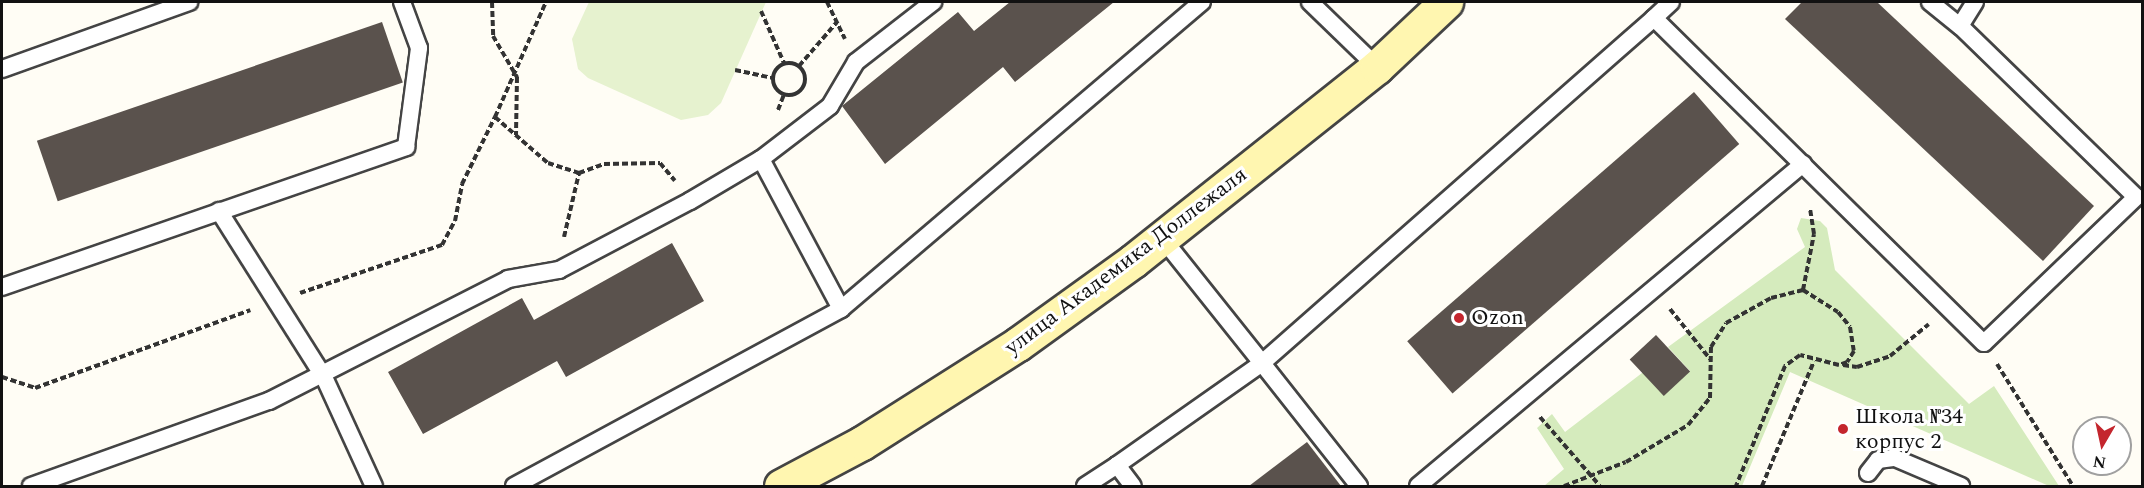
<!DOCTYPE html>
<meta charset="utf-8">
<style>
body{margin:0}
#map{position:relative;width:2144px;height:488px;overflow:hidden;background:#fffdf5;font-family:Spectral,serif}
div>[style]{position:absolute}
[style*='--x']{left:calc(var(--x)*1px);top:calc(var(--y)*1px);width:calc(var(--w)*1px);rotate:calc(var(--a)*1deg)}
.green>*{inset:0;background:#d5ebbd}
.pitch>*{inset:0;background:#e6f2cf}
.building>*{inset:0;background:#5a524d;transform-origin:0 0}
.path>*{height:4px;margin-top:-2px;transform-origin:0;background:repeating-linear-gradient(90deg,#333 0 6px,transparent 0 9px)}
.path>.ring{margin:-2px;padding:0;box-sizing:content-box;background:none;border:4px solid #333;border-radius:50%}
.roads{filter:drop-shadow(2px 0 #444) drop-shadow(-2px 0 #444) drop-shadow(0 2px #444) drop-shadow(0 -2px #444)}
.service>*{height:16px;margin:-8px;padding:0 8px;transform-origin:8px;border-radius:8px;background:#fff}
.secondary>*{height:33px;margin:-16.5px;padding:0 16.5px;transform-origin:16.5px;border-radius:16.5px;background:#fff6b0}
.dots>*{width:16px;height:16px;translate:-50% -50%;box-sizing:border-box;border:3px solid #fff;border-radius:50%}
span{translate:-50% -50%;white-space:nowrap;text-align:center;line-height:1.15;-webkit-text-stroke:6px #fff;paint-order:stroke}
.street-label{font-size:22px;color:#111}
.poi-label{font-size:22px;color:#111}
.left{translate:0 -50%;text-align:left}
.frame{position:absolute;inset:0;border:3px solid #111;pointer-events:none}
.north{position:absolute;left:2072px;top:416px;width:60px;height:60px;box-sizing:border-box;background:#fff;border:2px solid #a0a0a0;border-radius:50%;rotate:189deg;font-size:16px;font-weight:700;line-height:24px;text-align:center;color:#111}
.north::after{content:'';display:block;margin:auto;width:21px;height:27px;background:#c4262e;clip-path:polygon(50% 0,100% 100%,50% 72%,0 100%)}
</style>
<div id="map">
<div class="green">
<div style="clip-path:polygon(1801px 218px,1820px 221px,1827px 228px,1835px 270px,1969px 404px,1994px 386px,2059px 486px,2049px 486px,1790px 372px,1742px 486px,1544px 486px,1564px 469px,1537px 428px,1552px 414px,1565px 432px,1642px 373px,1690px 371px,1668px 347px,1805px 247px,1797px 229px)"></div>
</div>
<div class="pitch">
<div style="clip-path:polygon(589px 2px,766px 2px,721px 103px,708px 115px,681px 120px,588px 78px,578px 69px,572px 39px)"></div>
</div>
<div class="building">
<div style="clip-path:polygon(1010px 2px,1114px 2px,1015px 82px,1003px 67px,885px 164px,842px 106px,958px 12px,974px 31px)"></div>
<div style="clip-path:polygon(1802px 2px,1877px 2px,2094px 206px,2043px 261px,1785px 19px)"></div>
<div style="left:382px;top:22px;width:64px;height:365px;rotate:71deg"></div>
<div style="left:1694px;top:92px;width:69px;height:380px;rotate:49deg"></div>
<div style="clip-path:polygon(672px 243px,704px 301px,566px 377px,557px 361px,423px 434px,388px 372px,522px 298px,534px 320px)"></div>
<div style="left:1656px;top:335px;width:50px;height:36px;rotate:47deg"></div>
<div style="clip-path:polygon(1307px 442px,1341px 486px,1249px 486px)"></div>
</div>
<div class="path">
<div style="--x:492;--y:2;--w:34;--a:88"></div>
<div style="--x:493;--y:36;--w:48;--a:59.7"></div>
<div style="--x:517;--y:77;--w:58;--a:91"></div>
<div style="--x:827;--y:2;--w:41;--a:64.1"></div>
<div style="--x:761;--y:11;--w:57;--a:66.1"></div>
<div class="ring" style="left:773px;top:63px;width:28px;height:28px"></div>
<div style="--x:799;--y:66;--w:58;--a:-49.2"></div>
<div style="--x:735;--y:70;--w:38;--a:12"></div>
<div style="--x:778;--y:110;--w:17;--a:-69"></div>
<div style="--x:495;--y:117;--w:126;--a:-66.1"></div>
<div style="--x:564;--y:237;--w:66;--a:-76.8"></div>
<div style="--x:579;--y:173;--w:27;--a:-20"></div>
<div style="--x:604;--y:164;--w:56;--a:-1"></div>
<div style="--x:660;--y:163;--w:23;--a:50"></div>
<div style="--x:1803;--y:290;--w:57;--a:-78.9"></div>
<div style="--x:1814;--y:234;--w:25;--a:-99"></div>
<div style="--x:300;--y:293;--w:150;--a:-18.7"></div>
<div style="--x:442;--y:245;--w:27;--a:-62"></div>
<div style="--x:455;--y:221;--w:38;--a:-79"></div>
<div style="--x:462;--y:184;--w:75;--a:-63.8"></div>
<div style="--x:495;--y:117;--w:70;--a:41"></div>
<div style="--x:548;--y:163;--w:33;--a:18"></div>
<div style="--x:1670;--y:309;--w:64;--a:51.3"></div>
<div style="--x:1997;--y:364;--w:144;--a:58.1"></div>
<div style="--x:1843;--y:365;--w:14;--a:8"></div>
<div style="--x:1857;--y:367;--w:35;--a:-18"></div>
<div style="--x:1890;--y:356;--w:50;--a:-39.4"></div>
<div style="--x:2;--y:377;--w:35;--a:18"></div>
<div style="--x:35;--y:388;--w:229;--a:-19.9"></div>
<div style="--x:1540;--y:417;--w:91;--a:49"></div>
<div style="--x:1564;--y:486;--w:66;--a:-21.2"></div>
<div style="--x:1626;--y:462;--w:72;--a:-30.8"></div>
<div style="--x:1688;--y:425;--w:35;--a:-51"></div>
<div style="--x:1710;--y:398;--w:51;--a:-88.9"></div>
<div style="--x:1711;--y:347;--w:28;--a:-58"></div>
<div style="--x:1726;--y:323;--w:51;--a:-29.1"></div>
<div style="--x:1771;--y:298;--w:33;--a:-14"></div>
<div style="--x:1803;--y:290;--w:41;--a:32.2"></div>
<div style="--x:1838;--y:312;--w:19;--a:51"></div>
<div style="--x:1850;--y:327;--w:24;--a:81"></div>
<div style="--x:1854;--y:351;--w:13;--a:122"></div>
<div style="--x:1847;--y:362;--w:9;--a:159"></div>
<div style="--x:1839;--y:365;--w:40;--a:-165.6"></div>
<div style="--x:1800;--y:355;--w:19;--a:144"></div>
<div style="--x:1785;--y:366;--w:130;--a:112.2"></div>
<div style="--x:1762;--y:486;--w:135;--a:-67.4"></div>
</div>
<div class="roads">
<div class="service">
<div style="--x:1310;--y:2;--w:93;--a:44.1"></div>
<div style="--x:1930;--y:2;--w:38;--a:39"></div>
<div style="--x:1654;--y:18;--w:23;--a:-43"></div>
<div style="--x:2;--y:69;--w:199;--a:-19.7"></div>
<div style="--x:761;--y:159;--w:170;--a:61.9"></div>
<div style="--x:219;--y:211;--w:196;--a:57.7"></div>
<div style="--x:324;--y:377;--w:120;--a:65.4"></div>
<div style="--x:2;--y:287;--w:428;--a:-19.1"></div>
<div style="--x:406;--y:147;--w:100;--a:-82.5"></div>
<div style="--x:419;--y:48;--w:49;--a:-110.3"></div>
<div style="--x:1117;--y:465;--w:177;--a:-35.1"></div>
<div style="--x:1262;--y:363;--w:159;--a:-128.6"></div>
<div style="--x:1868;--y:473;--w:16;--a:-52"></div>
<div style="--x:1878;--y:460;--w:17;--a:-7"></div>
<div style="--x:1895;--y:458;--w:72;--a:23"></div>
<div style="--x:31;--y:486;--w:253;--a:-19.7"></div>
<div style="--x:269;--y:401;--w:268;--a:-27"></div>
<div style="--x:508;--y:279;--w:52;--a:-10"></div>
<div style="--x:559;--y:270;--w:148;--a:-27.8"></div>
<div style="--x:690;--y:201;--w:82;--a:-30.6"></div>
<div style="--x:761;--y:159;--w:87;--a:-37.5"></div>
<div style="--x:830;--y:106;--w:51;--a:-59.4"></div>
<div style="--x:856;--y:62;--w:98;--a:-37.9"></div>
<div style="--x:514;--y:486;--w:372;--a:-28.4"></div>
<div style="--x:841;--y:309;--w:474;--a:-40.4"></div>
<div style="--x:1085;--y:486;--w:38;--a:-33"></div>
<div style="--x:1117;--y:465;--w:26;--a:53"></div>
<div style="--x:1359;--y:486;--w:157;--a:-128.3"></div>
<div style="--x:1262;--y:363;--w:522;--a:-41.35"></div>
<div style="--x:1654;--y:18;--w:463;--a:44.6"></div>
<div style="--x:1984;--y:343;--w:211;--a:-43.8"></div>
<div style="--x:2136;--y:197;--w:245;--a:-135.8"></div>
<div style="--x:1960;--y:26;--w:28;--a:-58"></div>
<div style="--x:1418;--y:486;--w:502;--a:-39.91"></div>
</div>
<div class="secondary">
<div style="--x:781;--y:486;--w:92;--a:-28"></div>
<div style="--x:862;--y:443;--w:185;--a:-32.4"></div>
<div style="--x:1018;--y:344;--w:142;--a:-35.8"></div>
<div style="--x:1133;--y:261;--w:312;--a:-38.5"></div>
<div style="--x:1377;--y:67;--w:95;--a:-43.3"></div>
</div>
</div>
<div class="dots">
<div style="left:1459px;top:318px;background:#c4262e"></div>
<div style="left:1843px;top:429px;background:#c4262e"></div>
</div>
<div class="street-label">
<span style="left:1126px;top:261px;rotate:-37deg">улица Академика Доллежаля</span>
</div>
<div class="poi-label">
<span class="left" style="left:1471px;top:318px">Ozon</span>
<span class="left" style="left:1855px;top:429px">Школа №34<br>корпус 2</span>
</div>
<div class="frame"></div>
<div class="north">N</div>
</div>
